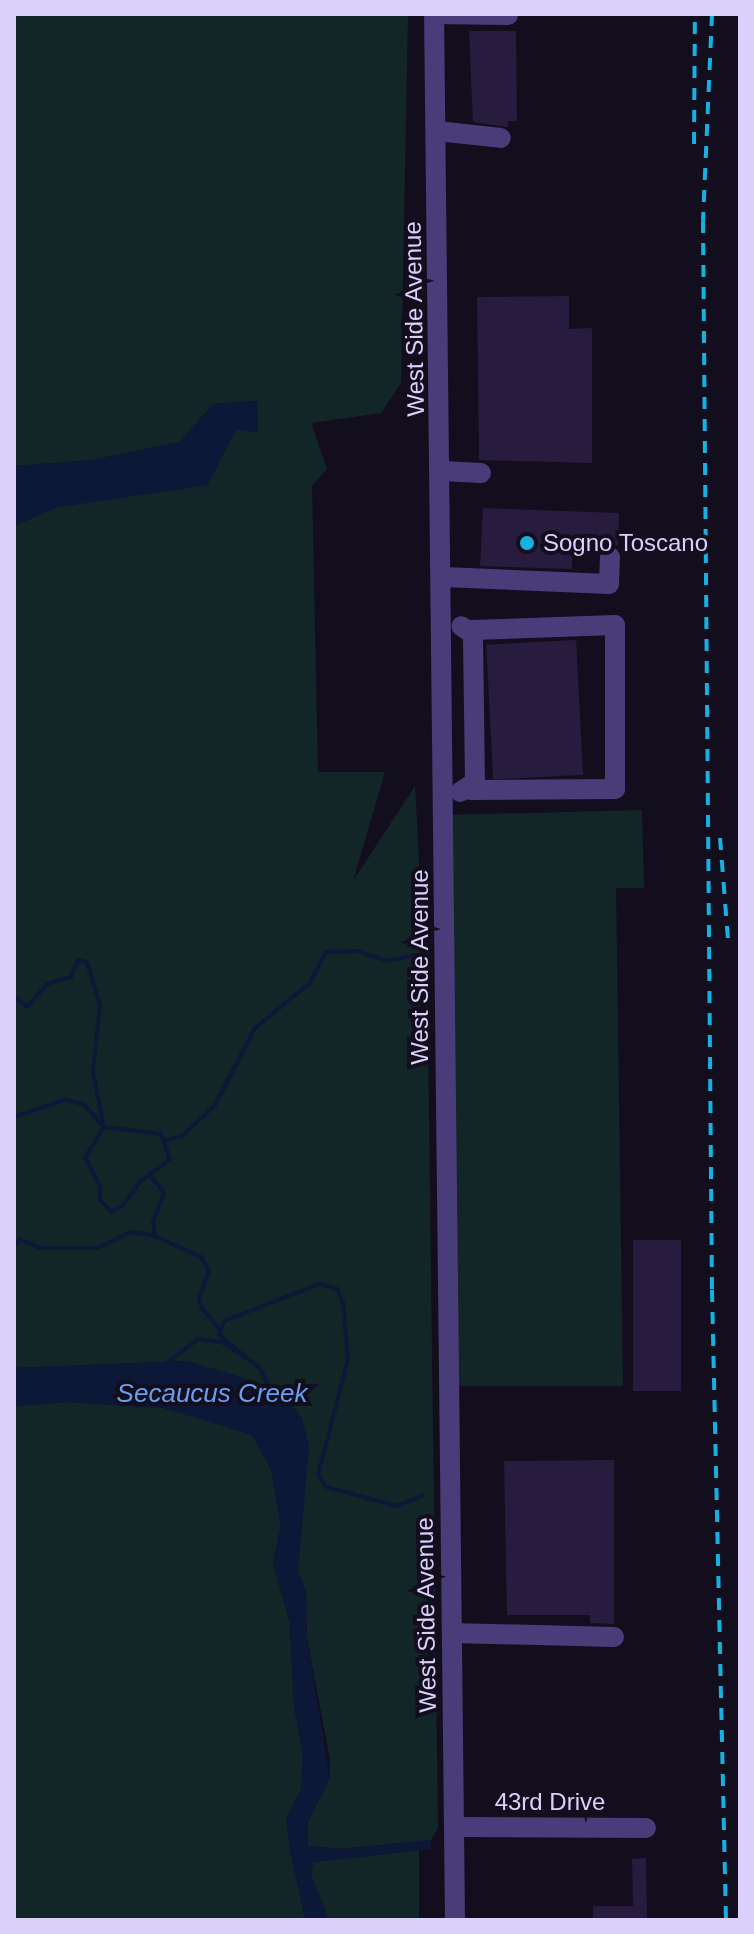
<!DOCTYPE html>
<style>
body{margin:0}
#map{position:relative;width:754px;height:1934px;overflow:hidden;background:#130e1e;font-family:Helvetica,sans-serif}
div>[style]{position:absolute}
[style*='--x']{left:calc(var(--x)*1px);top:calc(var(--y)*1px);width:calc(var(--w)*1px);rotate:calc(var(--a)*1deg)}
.green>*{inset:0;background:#122527}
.water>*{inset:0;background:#0d1738}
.stream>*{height:4px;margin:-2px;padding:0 2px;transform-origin:2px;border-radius:2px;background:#0d1738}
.building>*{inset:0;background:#271c3d;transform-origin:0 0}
.minor>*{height:20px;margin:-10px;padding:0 10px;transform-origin:10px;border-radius:10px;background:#483d79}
.rail>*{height:4px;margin-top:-2px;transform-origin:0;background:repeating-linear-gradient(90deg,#15b1e1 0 12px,transparent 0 22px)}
.dots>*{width:22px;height:22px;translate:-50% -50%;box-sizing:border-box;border:4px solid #130e1e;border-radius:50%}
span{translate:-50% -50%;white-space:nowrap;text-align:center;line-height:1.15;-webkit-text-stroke:8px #130e1e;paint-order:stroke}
.street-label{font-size:24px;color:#dad0fb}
.poi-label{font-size:24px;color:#dad0fb}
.left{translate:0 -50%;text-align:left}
.water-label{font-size:26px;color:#679ff1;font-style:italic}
.frame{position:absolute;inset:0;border:16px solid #dad0fb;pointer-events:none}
</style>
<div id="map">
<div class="green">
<div style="clip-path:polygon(14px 14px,408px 14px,401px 383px,381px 413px,311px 423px,327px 469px,312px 486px,318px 772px,385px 772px,353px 881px,415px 786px,428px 1034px,438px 1828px,431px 1840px,342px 1849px,308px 1846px,308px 1821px,330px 1778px,330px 1759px,307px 1639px,306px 1593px,298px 1571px,302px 1418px,285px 1399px,259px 1383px,187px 1361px,14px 1368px,14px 526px,57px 507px,207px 485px,236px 429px,258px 432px,257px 401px,213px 404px,180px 442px,93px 460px,14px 466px)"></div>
<div style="clip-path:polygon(642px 810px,644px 888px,616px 888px,623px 1386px,450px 1386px,444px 815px)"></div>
<div style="clip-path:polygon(67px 1402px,164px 1408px,213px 1422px,252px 1435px,271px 1469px,281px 1526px,273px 1563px,290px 1623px,294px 1705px,303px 1756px,301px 1789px,286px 1819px,305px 1920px,14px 1920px,14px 1406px)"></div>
<div style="clip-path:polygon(419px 1850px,419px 1920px,329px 1920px,311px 1875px,313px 1862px)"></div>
</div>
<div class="water">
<div style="clip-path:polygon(257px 401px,258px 432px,236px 430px,207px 485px,57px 507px,14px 526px,14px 466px,93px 460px,180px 442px,213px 404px)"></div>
<div style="clip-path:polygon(187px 1361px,260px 1383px,284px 1399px,302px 1418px,309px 1447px,298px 1571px,306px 1593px,307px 1639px,330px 1778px,308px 1821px,308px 1846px,342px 1849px,431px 1840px,431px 1849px,313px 1862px,311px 1875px,329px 1920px,305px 1920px,290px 1850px,286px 1818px,301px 1789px,303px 1756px,294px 1705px,290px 1623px,273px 1563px,281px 1526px,271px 1469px,252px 1435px,164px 1408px,67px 1402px,14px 1406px,14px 1368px)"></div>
</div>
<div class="stream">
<div style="--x:14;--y:996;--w:17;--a:40"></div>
<div style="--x:27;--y:1007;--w:30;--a:-49"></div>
<div style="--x:47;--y:984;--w:25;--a:-16"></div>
<div style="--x:71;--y:977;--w:18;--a:-68"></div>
<div style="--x:78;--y:960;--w:9;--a:13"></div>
<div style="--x:87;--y:962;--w:45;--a:73.2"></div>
<div style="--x:100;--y:1005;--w:67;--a:96"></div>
<div style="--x:93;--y:1072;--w:56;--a:78.7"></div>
<div style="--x:104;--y:1127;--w:36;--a:122"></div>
<div style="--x:85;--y:1157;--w:34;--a:63"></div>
<div style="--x:100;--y:1187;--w:13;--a:90"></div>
<div style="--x:100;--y:1200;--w:16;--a:47"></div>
<div style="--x:111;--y:1212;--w:13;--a:-29"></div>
<div style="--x:122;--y:1206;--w:31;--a:-53"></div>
<div style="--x:141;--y:1181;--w:36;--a:-37"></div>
<div style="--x:170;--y:1159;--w:27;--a:-110"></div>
<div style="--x:161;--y:1134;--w:57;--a:-173"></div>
<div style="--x:104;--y:1127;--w:31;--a:-132"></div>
<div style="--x:83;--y:1104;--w:18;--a:-167"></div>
<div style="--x:65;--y:1100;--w:54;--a:161.6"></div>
<div style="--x:165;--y:1140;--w:17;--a:-13"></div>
<div style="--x:182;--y:1136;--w:45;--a:-43.2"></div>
<div style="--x:215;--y:1105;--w:87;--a:-62.5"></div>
<div style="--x:255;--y:1028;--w:71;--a:-39.3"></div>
<div style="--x:310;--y:983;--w:35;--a:-63"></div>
<div style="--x:326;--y:952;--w:32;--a:-2"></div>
<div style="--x:358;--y:951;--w:29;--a:20"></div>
<div style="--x:385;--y:961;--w:32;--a:-11"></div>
<div style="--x:155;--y:1236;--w:51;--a:24.5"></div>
<div style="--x:201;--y:1257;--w:16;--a:60"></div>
<div style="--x:209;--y:1271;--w:29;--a:110"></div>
<div style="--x:199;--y:1298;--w:10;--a:73"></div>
<div style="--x:202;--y:1308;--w:28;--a:51"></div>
<div style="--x:14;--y:1246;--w:9;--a:-49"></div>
<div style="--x:20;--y:1239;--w:22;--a:24"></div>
<div style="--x:40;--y:1248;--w:58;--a:0"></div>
<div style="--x:98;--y:1248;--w:37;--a:-26"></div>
<div style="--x:131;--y:1232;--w:24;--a:9"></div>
<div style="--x:155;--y:1236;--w:14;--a:-98"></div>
<div style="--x:153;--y:1222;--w:31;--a:-69"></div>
<div style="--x:164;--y:1193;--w:21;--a:-127"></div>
<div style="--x:246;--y:1357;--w:35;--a:-141"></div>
<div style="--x:219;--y:1335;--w:15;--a:-70"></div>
<div style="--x:224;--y:1321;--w:103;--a:-21.1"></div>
<div style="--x:320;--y:1284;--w:18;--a:16"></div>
<div style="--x:337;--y:1289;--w:15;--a:67"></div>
<div style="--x:343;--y:1303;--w:56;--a:84.9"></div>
<div style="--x:348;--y:1359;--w:120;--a:104.5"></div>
<div style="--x:318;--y:1475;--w:14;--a:56"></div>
<div style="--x:326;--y:1487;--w:73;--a:15"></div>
<div style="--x:397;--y:1506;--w:27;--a:-22"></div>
<div style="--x:163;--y:1366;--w:44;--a:-37.6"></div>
<div style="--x:198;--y:1339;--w:24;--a:7"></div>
<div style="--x:222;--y:1342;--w:43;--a:33.7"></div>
<div style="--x:258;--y:1366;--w:31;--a:61"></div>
</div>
<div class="building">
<div style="clip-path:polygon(469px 31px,516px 31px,517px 121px,508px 121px,508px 127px,473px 122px)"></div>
<div style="clip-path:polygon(569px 296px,569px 329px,592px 328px,592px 463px,479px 460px,477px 297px)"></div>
<div style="clip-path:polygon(483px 508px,619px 513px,618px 545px,573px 542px,572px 569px,480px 566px)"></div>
<div style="left:576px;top:640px;width:135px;height:90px;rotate:87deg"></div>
<div style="left:633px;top:1240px;width:48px;height:151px"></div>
<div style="clip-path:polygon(614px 1460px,614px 1624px,590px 1623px,590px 1615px,507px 1615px,504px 1461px)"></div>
<div style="clip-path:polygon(646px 1858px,647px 1920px,593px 1920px,593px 1906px,633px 1906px,632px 1859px)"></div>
</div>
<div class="minor">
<div style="--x:437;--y:131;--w:64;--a:6.2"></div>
<div style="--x:442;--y:471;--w:39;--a:3"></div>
<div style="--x:443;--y:577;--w:166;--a:2.4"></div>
<div style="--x:609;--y:584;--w:27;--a:-88"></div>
<div style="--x:470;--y:790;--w:145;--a:-0.4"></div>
<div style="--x:615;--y:789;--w:164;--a:-90"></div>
<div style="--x:615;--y:625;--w:143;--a:178"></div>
<div style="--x:460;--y:792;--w:18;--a:-34"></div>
<div style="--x:475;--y:782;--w:148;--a:-90.8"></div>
<div style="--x:473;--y:634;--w:14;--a:-146"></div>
<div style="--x:452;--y:1633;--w:162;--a:1.4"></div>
<div style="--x:454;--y:1827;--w:192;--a:0.3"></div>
<div style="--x:455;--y:1920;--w:1906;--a:-90.63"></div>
<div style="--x:434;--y:14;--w:74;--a:0.8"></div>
</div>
<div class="rail">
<div style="--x:712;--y:14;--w:207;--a:92.5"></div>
<div style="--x:703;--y:221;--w:1069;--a:89.52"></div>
<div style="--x:712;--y:1290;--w:630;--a:88.73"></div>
<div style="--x:694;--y:144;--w:130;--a:-89.6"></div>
<div style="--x:720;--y:838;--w:101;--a:85.5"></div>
</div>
<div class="dots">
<div style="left:527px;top:543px;background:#15b1e1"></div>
</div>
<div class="street-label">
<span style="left:414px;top:319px;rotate:-91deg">West Side Avenue</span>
<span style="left:420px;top:967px;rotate:-90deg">West Side Avenue</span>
<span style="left:426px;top:1615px;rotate:-91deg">West Side Avenue</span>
<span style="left:550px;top:1802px">43rd Drive</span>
</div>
<div class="poi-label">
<span class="left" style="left:543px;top:543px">Sogno Toscano</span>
</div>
<div class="water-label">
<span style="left:212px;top:1394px">Secaucus Creek</span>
</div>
<div class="frame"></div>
</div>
